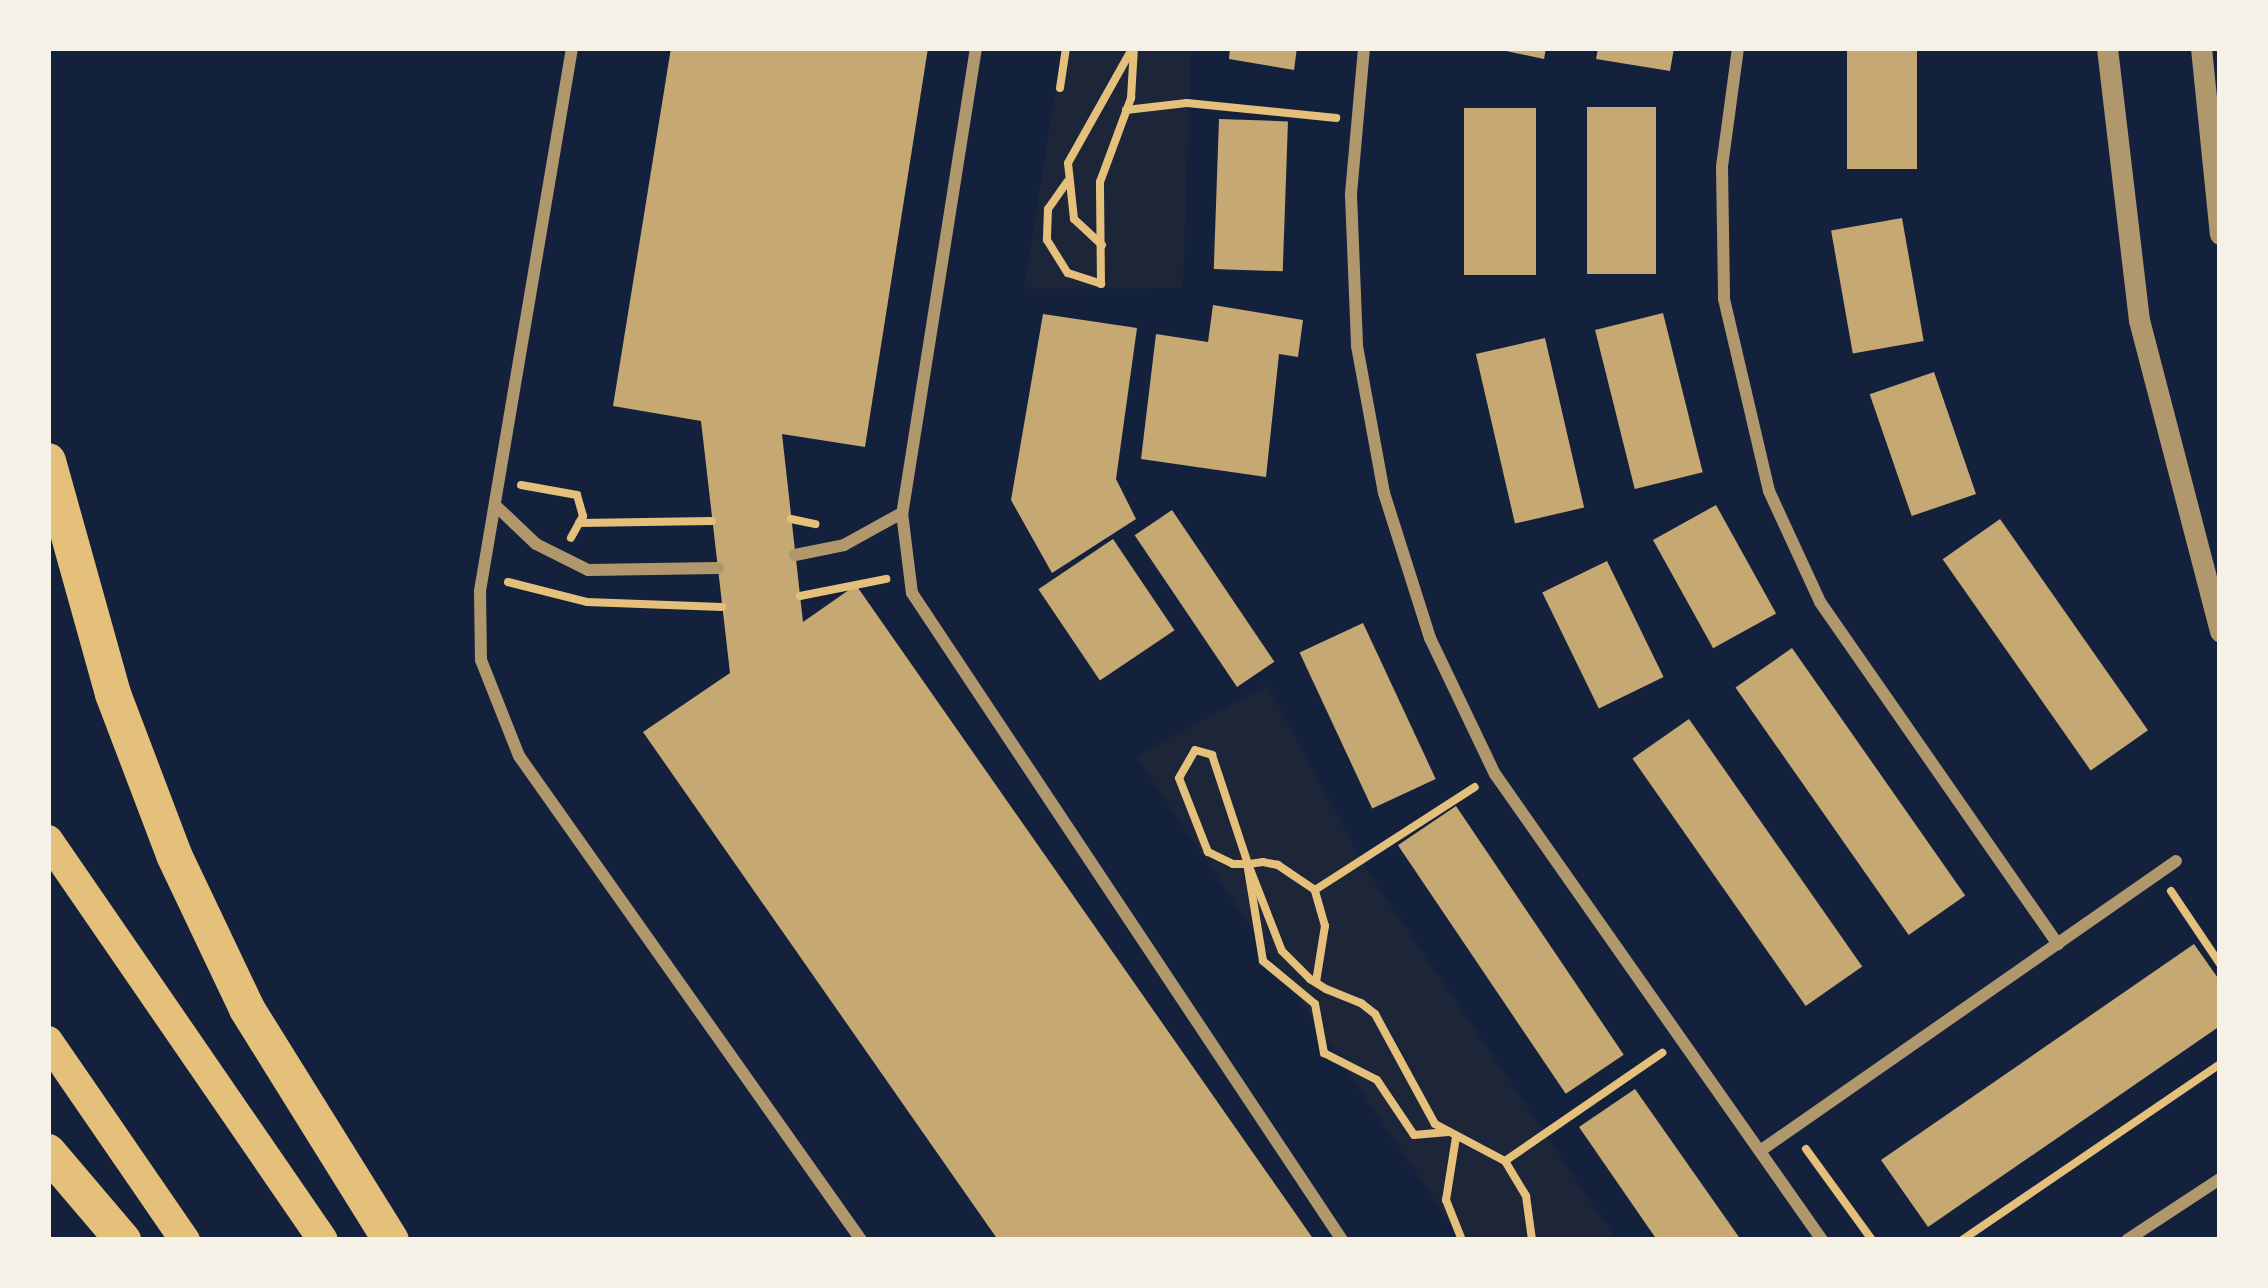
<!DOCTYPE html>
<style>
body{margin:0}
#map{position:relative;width:2268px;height:1288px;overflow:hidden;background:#14213d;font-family:Poppins,sans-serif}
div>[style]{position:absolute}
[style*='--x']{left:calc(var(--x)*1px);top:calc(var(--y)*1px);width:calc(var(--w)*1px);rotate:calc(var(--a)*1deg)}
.green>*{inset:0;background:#1d2539}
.building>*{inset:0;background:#c6a872;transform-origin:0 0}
.path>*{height:8px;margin:-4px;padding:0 4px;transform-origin:4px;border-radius:4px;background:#e5c07b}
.minor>*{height:12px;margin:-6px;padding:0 6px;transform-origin:6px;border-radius:6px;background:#b1986c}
.tertiary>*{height:21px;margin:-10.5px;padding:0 10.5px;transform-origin:10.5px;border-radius:10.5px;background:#b1986c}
.primary>*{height:30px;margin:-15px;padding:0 15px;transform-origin:15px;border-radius:15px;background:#e5c07b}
.motorway>*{height:36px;margin:-18px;padding:0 18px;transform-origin:18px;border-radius:18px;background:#e5c07b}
span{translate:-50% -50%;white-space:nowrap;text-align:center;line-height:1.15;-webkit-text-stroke:10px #f6f1e7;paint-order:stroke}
.frame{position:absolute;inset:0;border:51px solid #f6f1e7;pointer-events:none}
</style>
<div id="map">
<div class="green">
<div style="clip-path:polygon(1062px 48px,1191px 48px,1183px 288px,1024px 289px)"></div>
<div style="clip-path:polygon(1267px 685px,1367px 870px,1617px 1240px,1461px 1240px,1136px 756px)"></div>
</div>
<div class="building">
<div style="clip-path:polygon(671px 48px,928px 48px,865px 447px,782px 434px,803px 622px,856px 585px,1314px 1240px,998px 1240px,643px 732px,730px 673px,701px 421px,613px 406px)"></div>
<div style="clip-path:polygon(1230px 48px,1297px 48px,1294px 70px,1229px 59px)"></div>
<div style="clip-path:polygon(1492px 48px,1546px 48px,1544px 59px)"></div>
<div style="clip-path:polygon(1598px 48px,1674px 48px,1670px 71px,1596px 59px)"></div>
<div style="left:1847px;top:48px;width:70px;height:121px"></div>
<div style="left:1587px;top:107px;width:69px;height:167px"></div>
<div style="left:1464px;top:108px;width:72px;height:167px"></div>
<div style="left:1219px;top:119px;width:69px;height:150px;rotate:2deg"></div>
<div style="left:1902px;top:218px;width:125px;height:72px;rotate:80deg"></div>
<div style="clip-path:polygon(1213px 305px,1303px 320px,1298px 357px,1279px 354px,1266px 477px,1141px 459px,1156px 334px,1208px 342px)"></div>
<div style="left:1663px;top:313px;width:164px;height:70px;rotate:76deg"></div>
<div style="clip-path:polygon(1043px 314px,1137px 328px,1116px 479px,1136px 519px,1052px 573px,1011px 500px)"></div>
<div style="left:1545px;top:338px;width:174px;height:71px;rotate:77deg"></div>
<div style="left:1934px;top:372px;width:129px;height:68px;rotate:71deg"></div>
<div style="left:1716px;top:505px;width:124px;height:72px;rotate:61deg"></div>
<div style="left:1172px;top:510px;width:183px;height:45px;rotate:56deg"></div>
<div style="left:2000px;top:519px;width:258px;height:70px;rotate:55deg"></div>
<div style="left:1113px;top:539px;width:110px;height:90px;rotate:56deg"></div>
<div style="left:1607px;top:561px;width:129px;height:72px;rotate:64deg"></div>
<div style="left:1363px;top:623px;width:172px;height:70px;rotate:65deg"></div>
<div style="left:1792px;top:648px;width:302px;height:69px;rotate:55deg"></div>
<div style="left:1689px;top:719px;width:302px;height:69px;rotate:55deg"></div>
<div style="left:1456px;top:806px;width:300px;height:70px;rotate:56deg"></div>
<div style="clip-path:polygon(2194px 944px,2220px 981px,2220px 1026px,1928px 1227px,1881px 1160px)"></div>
<div style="clip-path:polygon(1635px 1089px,1741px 1240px,1657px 1240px,1579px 1127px)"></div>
</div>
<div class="path">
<div style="--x:1060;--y:88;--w:40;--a:-81.5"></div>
<div style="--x:1126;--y:110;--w:61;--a:-6.5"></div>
<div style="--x:1187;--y:103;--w:150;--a:5.7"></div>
<div style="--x:1067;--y:182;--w:33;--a:125"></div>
<div style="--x:1048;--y:209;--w:31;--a:92"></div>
<div style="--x:1047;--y:240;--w:39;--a:58"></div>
<div style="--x:1068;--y:273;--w:35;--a:18"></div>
<div style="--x:1101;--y:284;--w:102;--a:-90.6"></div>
<div style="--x:1100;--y:182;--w:90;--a:-69.7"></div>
<div style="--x:1131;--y:98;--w:50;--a:-86.6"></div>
<div style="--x:1102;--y:245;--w:38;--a:-137"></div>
<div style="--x:1074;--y:219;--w:56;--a:-96.1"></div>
<div style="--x:1068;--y:163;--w:131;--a:-60.7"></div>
<div style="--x:521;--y:485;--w:57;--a:10.1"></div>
<div style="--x:577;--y:495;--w:22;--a:74"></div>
<div style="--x:583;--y:516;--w:25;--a:119"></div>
<div style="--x:791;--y:519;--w:25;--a:12"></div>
<div style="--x:579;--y:523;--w:133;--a:-0.9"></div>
<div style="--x:508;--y:582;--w:81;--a:14.2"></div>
<div style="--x:587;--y:602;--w:135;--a:2.1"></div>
<div style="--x:800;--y:596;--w:88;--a:-11.2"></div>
<div style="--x:1248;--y:869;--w:93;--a:80.7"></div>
<div style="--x:1263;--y:961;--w:67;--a:39.6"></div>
<div style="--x:1315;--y:1004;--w:50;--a:79.6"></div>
<div style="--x:1324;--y:1053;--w:59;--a:27"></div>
<div style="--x:1377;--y:1080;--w:66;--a:56.1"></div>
<div style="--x:1414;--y:1135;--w:34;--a:-5"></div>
<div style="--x:1315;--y:890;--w:190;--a:-32.8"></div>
<div style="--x:2171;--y:891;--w:88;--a:56.1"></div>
<div style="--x:1316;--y:982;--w:57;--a:-80.9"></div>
<div style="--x:1325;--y:926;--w:37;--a:-106"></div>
<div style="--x:1315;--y:890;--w:45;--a:-146"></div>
<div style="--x:1278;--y:865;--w:15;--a:-169"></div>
<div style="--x:1263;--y:862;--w:15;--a:172"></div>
<div style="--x:1248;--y:864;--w:15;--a:180"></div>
<div style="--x:1233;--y:864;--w:28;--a:-154"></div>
<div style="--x:1208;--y:852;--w:79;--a:-111.4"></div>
<div style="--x:1179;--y:778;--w:32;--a:-60"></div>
<div style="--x:1195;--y:750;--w:18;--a:16"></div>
<div style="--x:1212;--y:755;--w:115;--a:71.7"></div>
<div style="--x:1248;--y:864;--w:93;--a:68.7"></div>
<div style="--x:1282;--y:951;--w:40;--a:45"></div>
<div style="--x:1310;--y:979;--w:19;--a:32"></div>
<div style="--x:1326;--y:989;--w:38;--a:22"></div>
<div style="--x:1361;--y:1003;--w:18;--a:38"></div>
<div style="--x:1375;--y:1014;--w:125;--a:61.4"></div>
<div style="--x:1435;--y:1124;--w:79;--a:27.9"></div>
<div style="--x:1505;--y:1161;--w:41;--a:59"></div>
<div style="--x:1526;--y:1196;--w:44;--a:82.2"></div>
<div style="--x:1456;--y:1137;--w:64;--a:99"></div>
<div style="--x:1446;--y:1200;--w:43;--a:68.2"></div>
<div style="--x:1806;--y:1149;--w:112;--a:54"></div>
<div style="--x:1505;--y:1161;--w:191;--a:-34.5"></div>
<div style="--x:1962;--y:1240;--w:312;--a:-34.3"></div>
</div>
<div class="minor">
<div style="--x:572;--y:48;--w:551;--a:99.62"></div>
<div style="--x:480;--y:591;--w:69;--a:89.2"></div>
<div style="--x:481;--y:660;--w:103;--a:68.4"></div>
<div style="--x:519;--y:756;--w:593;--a:54.75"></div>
<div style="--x:976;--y:48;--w:471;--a:99"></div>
<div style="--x:902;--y:513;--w:81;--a:82.9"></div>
<div style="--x:912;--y:593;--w:777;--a:56.39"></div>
<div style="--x:1364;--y:48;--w:148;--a:95.1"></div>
<div style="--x:1351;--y:195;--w:151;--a:87.7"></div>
<div style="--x:1357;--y:346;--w:149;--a:79.6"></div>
<div style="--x:1384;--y:493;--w:152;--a:72.4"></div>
<div style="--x:1430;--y:638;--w:151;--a:64.5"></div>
<div style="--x:1495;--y:774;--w:569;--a:54.94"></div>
<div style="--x:1738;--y:48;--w:120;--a:97.7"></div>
<div style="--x:1722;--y:167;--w:132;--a:89.1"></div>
<div style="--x:1724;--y:299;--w:197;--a:76.8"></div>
<div style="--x:1769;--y:491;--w:122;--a:65.3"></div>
<div style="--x:1820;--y:602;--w:417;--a:55.2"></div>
<div style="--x:496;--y:506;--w:55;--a:43.5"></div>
<div style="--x:536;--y:544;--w:58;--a:26.6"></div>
<div style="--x:588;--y:570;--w:130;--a:-0.9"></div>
<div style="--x:795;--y:555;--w:50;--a:-11.5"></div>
<div style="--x:844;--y:545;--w:66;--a:-28.9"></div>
<div style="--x:1760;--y:1151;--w:507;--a:-34.88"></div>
<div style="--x:2127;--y:1240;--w:111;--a:-33.3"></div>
</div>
<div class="tertiary">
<div style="--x:2107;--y:48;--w:274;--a:83.3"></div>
<div style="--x:2139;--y:320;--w:322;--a:75.4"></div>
<div style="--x:2201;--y:48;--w:187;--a:84.2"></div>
</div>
<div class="primary">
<div style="--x:48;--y:840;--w:485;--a:55.5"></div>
<div style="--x:48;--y:1041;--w:242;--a:55.5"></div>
</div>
<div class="motorway">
<div style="--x:48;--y:461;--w:242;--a:74.4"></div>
<div style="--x:113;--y:694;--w:172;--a:69.2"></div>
<div style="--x:174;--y:855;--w:170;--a:64.6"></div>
<div style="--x:247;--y:1009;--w:272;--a:58.1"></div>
<div style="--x:48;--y:1152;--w:116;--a:49.6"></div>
</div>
<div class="frame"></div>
</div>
